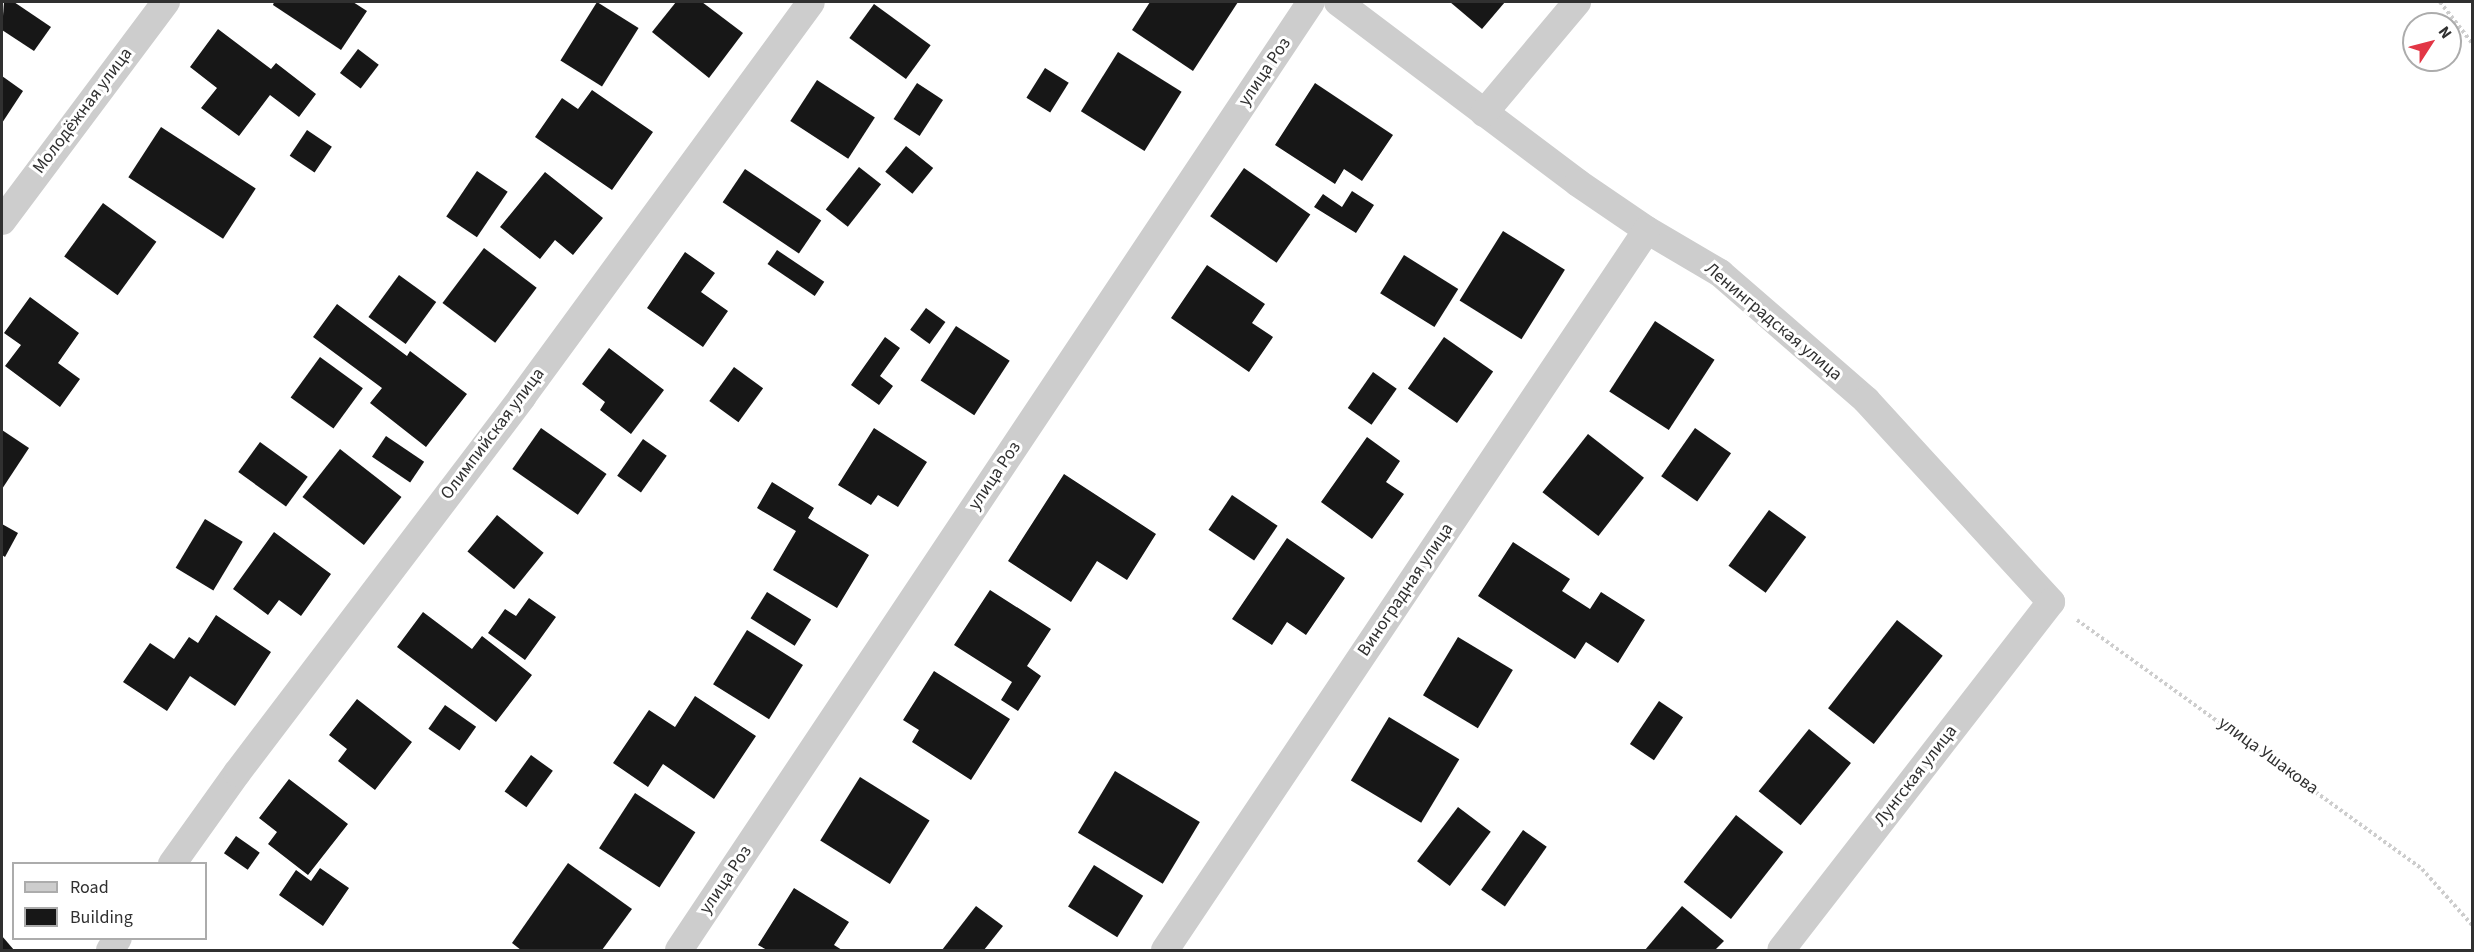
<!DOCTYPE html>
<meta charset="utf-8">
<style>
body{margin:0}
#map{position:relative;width:2474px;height:952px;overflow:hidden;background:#fff;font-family:"Source Sans 3",sans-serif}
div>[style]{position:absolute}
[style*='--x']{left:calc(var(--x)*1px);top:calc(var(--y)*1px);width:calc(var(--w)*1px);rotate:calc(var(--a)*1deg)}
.building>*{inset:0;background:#171717;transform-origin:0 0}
.path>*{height:4px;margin-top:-2px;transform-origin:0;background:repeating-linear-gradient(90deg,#cdcdcd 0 3px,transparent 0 6px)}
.minor>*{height:28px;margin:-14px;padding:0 14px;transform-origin:14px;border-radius:14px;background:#cdcdcd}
span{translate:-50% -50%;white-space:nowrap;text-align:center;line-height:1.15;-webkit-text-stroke:6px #fff;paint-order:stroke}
.street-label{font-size:18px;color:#303030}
.frame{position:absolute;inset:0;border:3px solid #303030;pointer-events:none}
.legend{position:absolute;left:12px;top:862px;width:195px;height:78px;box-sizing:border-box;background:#fff;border:2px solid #acacac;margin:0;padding:8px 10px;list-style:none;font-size:18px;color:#303030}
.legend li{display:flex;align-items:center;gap:12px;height:30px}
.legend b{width:30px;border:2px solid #acacac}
.north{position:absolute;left:2402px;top:12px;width:60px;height:60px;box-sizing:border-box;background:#fff;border:2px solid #acacac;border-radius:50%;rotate:54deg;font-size:16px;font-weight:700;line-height:24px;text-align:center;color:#303030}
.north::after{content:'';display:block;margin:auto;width:21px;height:27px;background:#e23645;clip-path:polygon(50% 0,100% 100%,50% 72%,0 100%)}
</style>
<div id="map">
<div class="building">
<div style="clip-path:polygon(4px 2px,14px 2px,51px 27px,34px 51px,2px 30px)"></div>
<div style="clip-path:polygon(274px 2px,353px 2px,367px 11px,341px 50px,273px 5px)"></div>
<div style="left:597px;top:2px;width:49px;height:69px;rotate:32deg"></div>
<div style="clip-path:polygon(676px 2px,702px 2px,743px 33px,709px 78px,652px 32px)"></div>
<div style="clip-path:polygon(1150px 2px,1238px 2px,1193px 71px,1132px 30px)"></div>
<div style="clip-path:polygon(1450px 2px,1505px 2px,1482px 29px)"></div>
<div style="left:874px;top:4px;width:70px;height:42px;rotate:36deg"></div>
<div style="clip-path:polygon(218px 29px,271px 69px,276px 63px,316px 94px,299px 117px,270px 95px,239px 136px,201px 108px,217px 88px,190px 67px)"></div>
<div style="left:358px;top:49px;width:26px;height:30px;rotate:37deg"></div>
<div style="left:1118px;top:52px;width:75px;height:70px;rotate:32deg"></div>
<div style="left:1045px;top:68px;width:28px;height:35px;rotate:32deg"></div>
<div style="clip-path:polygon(2px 76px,23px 91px,2px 123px)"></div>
<div style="left:817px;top:80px;width:69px;height:49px;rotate:33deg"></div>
<div style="left:917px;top:83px;width:31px;height:43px;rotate:33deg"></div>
<div style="clip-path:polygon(1315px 83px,1393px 135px,1362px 181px,1344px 169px,1335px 184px,1275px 145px)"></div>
<div style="clip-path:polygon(592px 90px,653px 132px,612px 190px,535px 137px,562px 98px,578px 109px)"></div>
<div style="left:161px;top:127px;width:113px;height:60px;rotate:33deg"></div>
<div style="left:307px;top:130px;width:30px;height:31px;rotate:34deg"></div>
<div style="left:906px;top:146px;width:35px;height:33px;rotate:39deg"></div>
<div style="left:859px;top:167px;width:28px;height:54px;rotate:38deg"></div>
<div style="left:1244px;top:168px;width:81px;height:59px;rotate:35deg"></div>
<div style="left:745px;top:169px;width:92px;height:40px;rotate:34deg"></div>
<div style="left:477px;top:171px;width:37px;height:55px;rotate:34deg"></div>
<div style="clip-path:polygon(545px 172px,603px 218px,573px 255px,555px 240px,540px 259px,500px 227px)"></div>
<div style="clip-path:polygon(1352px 191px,1374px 205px,1356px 233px,1314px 207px,1323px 194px,1342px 207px)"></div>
<div style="left:103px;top:203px;width:66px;height:66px;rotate:36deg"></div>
<div style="left:1503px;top:231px;width:73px;height:82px;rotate:32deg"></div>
<div style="left:484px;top:248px;width:66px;height:69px;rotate:37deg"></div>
<div style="left:777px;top:250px;width:57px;height:17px;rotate:34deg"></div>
<div style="clip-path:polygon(685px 252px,715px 273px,701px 292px,728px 311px,703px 347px,647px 308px)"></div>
<div style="left:1404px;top:255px;width:64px;height:45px;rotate:32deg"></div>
<div style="clip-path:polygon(1207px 265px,1265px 304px,1252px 323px,1273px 337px,1249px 372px,1171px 318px)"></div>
<div style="left:399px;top:275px;width:46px;height:52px;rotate:36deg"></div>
<div style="clip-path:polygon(30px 297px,79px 333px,58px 363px,80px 379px,60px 407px,5px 366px,21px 345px,4px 333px)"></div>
<div style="clip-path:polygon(337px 304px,407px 356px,410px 351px,467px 394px,426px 447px,370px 403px,382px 388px,313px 337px)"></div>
<div style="left:926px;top:308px;width:24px;height:27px;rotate:36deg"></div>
<div style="left:1655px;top:321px;width:71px;height:84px;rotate:33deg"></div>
<div style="left:956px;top:326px;width:64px;height:65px;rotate:33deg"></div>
<div style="clip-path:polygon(885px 337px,900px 348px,880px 376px,893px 386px,879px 405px,851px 385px)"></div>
<div style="left:1444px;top:337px;width:60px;height:63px;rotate:35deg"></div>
<div style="clip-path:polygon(609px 348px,664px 390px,631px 434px,600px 410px,605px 402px,582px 384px)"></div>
<div style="left:320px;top:357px;width:53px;height:50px;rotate:36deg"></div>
<div style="left:734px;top:367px;width:36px;height:42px;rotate:36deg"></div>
<div style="left:1373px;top:372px;width:29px;height:44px;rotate:35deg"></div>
<div style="left:541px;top:428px;width:80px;height:50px;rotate:35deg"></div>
<div style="clip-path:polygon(874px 428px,927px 462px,898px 507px,878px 495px,871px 505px,838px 485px)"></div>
<div style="left:1695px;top:428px;width:44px;height:59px;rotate:35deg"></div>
<div style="clip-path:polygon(2px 430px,29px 448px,2px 489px)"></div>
<div style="left:1588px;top:434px;width:71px;height:74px;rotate:38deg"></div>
<div style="left:386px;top:436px;width:46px;height:25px;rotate:34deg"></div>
<div style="clip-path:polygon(1367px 437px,1400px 461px,1386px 482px,1404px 494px,1372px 539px,1321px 502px)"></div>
<div style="left:643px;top:439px;width:29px;height:45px;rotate:35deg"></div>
<div style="left:260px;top:442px;width:59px;height:37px;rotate:36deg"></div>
<div style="left:340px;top:449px;width:78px;height:61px;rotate:38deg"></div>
<div style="clip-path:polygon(1064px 474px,1156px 534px,1127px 580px,1097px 561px,1071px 602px,1008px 561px)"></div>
<div style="clip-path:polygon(772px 482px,814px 508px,808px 518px,869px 555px,837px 608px,773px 570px,796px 531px,757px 508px)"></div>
<div style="left:1232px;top:495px;width:55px;height:42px;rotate:34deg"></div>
<div style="left:1769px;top:510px;width:46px;height:69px;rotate:36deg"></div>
<div style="left:497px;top:515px;width:60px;height:47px;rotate:39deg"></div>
<div style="left:205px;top:519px;width:44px;height:57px;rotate:31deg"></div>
<div style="clip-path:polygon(2px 524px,18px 533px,5px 557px,2px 555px)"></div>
<div style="clip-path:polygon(274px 532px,331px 574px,301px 616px,279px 600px,268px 615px,233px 589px)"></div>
<div style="clip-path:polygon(1287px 538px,1345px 578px,1306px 635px,1287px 622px,1272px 645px,1232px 619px)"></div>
<div style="clip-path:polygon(1513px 542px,1570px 579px,1562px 591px,1590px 609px,1601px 592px,1645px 620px,1618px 663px,1586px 642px,1575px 659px,1478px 596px)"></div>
<div style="clip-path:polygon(990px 590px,1051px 629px,1027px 666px,1041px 676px,1018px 711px,1001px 700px,1012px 682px,954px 645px)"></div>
<div style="left:767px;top:592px;width:52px;height:31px;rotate:32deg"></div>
<div style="clip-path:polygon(529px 598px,556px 617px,525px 660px,488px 633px,505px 609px,516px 616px)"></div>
<div style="clip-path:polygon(423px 612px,472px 649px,482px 636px,532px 675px,496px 722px,397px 647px)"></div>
<div style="clip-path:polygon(216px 615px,271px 652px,235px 706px,190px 676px,167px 711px,123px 682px,150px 643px,174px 659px,189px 637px,198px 643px)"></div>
<div style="left:1897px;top:620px;width:58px;height:112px;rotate:38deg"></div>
<div style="left:747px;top:630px;width:66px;height:64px;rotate:32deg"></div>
<div style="left:1458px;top:637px;width:64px;height:68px;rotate:31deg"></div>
<div style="clip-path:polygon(934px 671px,1010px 719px,971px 780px,912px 742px,919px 730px,903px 720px)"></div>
<div style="clip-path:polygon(695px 696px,756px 736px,714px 799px,663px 764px,648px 787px,613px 763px,649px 710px,675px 727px)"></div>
<div style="clip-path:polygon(357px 699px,412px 742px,375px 790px,338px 761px,347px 749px,329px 735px)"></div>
<div style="left:1659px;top:701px;width:29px;height:52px;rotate:34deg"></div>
<div style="left:445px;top:705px;width:38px;height:29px;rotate:35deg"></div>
<div style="left:1389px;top:717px;width:82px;height:74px;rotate:31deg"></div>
<div style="left:1809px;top:729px;width:54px;height:80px;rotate:39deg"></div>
<div style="left:531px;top:755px;width:27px;height:45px;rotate:36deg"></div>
<div style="left:1115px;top:771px;width:99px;height:72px;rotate:31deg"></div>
<div style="left:860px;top:777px;width:82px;height:75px;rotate:32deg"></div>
<div style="clip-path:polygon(289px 779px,348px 824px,308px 875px,268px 844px,277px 832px,259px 818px)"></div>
<div style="left:635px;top:793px;width:72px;height:66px;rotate:33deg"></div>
<div style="left:1458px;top:807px;width:41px;height:68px;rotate:37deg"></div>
<div style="left:1736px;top:815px;width:60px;height:85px;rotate:38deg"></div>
<div style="left:1523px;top:830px;width:29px;height:73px;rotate:35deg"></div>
<div style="left:236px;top:836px;width:29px;height:21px;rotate:35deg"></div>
<div style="clip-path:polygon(568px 863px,632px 909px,602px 950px,521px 950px,512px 943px)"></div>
<div style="left:1094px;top:865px;width:58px;height:49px;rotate:32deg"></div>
<div style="clip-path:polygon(320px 868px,349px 888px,323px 926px,279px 895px,296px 870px,311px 881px)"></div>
<div style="clip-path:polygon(794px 888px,849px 922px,834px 945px,842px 950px,767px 950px,758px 945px)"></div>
<div style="clip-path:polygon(976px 906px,1003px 926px,984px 950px,942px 950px)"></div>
<div style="clip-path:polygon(1682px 906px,1724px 941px,1715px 950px,1645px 950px)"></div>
<div style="clip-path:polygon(2px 936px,14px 950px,2px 950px)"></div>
</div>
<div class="path">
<div style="--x:2440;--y:2;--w:52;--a:52"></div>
<div style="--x:2077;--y:620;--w:425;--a:35.8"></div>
<div style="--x:2422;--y:869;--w:75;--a:48.2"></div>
</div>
<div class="minor">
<div style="--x:1338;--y:2;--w:301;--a:37"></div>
<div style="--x:1578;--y:183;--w:83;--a:34.3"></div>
<div style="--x:1647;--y:230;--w:85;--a:30.5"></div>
<div style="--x:1720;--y:273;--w:194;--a:41"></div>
<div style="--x:1866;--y:400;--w:274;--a:47.5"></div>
<div style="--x:2051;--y:602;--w:440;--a:127.8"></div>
<div style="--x:1484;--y:113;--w:145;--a:-50"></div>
<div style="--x:2;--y:221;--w:274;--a:-53.2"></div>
<div style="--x:172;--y:864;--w:112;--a:-54.5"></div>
<div style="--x:237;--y:773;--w:472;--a:-52.8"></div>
<div style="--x:522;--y:397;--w:489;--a:-53.8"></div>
<div style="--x:110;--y:950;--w:14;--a:-56"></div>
<div style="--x:679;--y:950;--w:1139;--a:-56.31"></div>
<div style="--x:1165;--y:950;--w:866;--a:-56.2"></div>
</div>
<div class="street-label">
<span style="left:1265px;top:72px;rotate:-56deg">улица Роз</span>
<span style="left:83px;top:111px;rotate:-53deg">Молодёжная улица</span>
<span style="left:1773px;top:322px;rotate:40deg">Ленинградская улица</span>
<span style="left:493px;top:434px;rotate:-53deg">Олимпийская улица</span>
<span style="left:995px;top:476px;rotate:-56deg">улица Роз</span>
<span style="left:1406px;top:590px;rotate:-56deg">Виноградная улица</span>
<span style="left:2268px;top:756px;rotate:36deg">улица Ушакова</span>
<span style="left:1916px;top:776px;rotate:-52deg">Лунгская улица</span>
<span style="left:726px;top:880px;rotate:-56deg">улица Роз</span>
</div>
<div class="frame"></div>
<ul class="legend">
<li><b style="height:8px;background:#cdcdcd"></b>Road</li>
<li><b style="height:16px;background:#171717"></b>Building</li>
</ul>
<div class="north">N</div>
</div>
